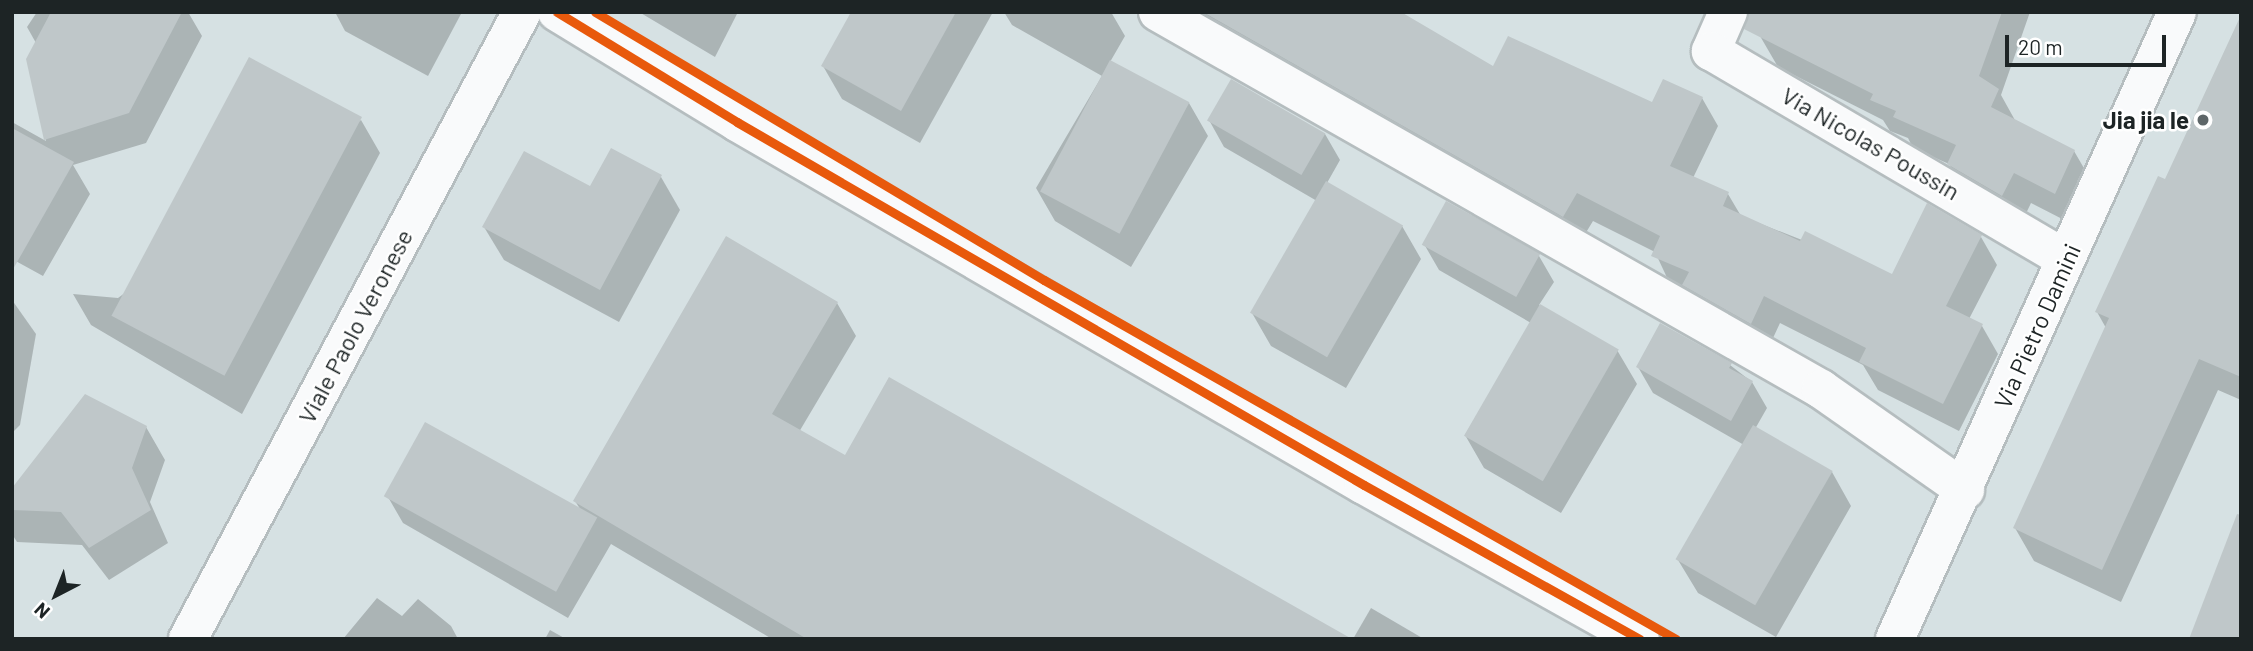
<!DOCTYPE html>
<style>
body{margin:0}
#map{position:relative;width:2253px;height:651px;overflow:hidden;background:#d6e1e3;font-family:Barlow,sans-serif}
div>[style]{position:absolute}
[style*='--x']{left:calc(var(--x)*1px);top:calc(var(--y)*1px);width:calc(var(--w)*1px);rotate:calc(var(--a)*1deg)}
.shadow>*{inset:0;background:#0003}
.building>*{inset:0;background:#bfc7c9;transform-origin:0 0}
.roads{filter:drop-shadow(2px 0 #b5bdbf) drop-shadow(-2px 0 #b5bdbf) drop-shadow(0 2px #b5bdbf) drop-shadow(0 -2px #b5bdbf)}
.street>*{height:38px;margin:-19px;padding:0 19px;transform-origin:19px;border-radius:19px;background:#f9fafb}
.secondary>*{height:38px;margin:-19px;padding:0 19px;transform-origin:19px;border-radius:19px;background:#f9fafb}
.cycleway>*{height:9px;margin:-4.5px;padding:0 4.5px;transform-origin:4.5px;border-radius:4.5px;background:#e8590c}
.dots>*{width:19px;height:19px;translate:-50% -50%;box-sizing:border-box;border:4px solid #fff;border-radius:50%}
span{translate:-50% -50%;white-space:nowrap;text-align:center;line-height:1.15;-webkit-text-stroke:5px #fff;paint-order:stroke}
.poi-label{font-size:24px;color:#1d2425;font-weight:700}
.right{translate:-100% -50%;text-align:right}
.street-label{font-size:24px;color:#1d2425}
.frame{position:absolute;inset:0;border:14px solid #1d2425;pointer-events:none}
.north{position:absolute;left:21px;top:560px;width:70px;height:70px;-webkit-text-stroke:5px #fff;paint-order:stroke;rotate:222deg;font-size:19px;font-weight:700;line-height:28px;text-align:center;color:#1d2425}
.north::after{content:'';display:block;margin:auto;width:24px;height:32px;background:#1d2425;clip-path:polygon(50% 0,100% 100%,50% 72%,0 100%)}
.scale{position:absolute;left:2005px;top:35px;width:161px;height:32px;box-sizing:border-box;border:4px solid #1d2425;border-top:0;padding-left:9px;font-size:21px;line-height:24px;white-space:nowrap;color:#1d2425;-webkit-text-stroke:5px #fff;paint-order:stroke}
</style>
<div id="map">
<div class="shadow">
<div style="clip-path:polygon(37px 12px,188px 12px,202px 36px,146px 143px,73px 165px,90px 194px,43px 276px,12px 259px,12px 122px,46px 141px,28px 59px,36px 43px,27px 27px)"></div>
<div style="clip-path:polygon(335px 12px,462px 12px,428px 76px,345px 31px)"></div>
<div style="clip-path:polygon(639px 12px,738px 12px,715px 57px)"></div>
<div style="clip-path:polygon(853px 12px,993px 12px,920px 143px,842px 99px,823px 66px)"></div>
<div style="clip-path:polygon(1004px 12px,1111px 12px,1125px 36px,1110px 62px,1189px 103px,1208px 136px,1131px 267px,1055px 221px,1036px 188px,1102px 76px,1012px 25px)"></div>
<div style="clip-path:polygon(1188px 12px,1394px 12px,1494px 68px,1653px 104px,1702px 98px,1718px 126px,1693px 178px,1728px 194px,1741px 216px,1893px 276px,1981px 237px,1997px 265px,1969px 319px,1982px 326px,1998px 354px,1959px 431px,1878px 390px,1863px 365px,1780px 323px,1767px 351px,1670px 284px,1655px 252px,1593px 221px,1579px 244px)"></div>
<div style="clip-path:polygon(1771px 12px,2030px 12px,2001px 95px,2016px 122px,2074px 151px,2092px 182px,2072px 224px,2031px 203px,2020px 226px,1966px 194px,1949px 164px,1913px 148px,1908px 138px,1890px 131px,1883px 120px,1778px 67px,1760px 36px)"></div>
<div style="clip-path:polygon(2241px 19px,2241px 400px,2218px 390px,2121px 602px,2034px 561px,2015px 528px,2106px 328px,2097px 312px,2166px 181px)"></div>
<div style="clip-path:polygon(361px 120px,380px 153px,242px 414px,91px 325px,73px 294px,118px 298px)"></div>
<div style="clip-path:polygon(1209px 120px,1325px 134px,1340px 160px,1327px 183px,1402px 226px,1421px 259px,1346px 388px,1271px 346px,1252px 313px,1317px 201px,1224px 147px)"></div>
<div style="clip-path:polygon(661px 177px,680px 210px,619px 322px,504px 260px,484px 227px,591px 189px)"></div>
<div style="clip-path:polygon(1424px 244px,1539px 256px,1554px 282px,1539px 305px,1617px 350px,1637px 384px,1561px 513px,1484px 468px,1465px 435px,1531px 323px,1439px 270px)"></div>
<div style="clip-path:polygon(12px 300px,36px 334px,20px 425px,12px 433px)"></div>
<div style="clip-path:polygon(837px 303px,856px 336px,799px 432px,846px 458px,1348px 639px,772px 639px,611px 544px,568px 618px,403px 523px,388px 497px,582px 512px,575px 501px)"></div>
<div style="clip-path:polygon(1730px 365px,1752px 382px,1767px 408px,1755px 429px,1832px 472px,1851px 506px,1776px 637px,1698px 593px,1678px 560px,1744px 445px,1653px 393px,1638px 367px)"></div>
<div style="clip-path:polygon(146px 427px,165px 460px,150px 502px,168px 543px,109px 580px,82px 545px,17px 542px,12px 534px,12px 491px)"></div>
<div style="clip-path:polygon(377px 598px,402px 616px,418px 599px,451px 626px,458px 639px,343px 639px)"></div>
<div style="clip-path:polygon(1371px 608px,1424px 639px,1353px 639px)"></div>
<div style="clip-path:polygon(550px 630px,566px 639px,545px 639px)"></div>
</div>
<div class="building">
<div style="clip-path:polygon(51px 12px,182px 12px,129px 113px,44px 140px,26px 59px)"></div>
<div style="clip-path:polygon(851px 12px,956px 12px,901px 111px,821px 66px)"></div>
<div style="clip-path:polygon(1203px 12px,1401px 12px,1493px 66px,1508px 36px,1652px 102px,1663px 79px,1703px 97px,1670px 166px,1729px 192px,1723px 206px,1800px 241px,1805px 231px,1892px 274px,1927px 203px,1982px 235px,1946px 306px,1983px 324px,1943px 404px,1859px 362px,1866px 348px,1764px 296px,1751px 324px,1682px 285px,1689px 272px,1651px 256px,1660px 236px,1577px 193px,1563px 217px)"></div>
<div style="clip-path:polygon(1749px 12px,2002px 12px,1979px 76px,1999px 89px,1991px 107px,2075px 150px,2055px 194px,2014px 173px,2002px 196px,1947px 164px,1956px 145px,1893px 117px,1896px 111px,1870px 100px,1873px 94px,1744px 29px)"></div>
<div style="clip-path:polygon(2241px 15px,2241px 377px,2199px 359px,2102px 570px,2013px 528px,2109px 318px,2095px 312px,2158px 176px,2165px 179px)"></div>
<div style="left:249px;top:57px;width:128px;height:293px;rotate:28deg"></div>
<div style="left:1110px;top:60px;width:90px;height:149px;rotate:28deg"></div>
<div style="left:1231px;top:79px;width:109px;height:48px;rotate:30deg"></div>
<div style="clip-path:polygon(12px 128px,74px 162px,12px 271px)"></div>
<div style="clip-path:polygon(611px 148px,662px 175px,600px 290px,482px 227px,524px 151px,590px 186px)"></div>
<div style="left:1326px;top:181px;width:89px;height:152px;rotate:30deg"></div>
<div style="left:1446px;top:201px;width:108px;height:50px;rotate:29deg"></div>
<div style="clip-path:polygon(726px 236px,838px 302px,772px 414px,845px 455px,889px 377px,1352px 639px,807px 639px,573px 501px)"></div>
<div style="left:1540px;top:304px;width:91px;height:152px;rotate:30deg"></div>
<div style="clip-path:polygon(1660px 323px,1732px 363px,1729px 368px,1753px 381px,1731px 421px,1636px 367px)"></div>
<div style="clip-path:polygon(85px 394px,147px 426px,132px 468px,151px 510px,89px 548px,61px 512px,12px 510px,12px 488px)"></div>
<div style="left:425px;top:422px;width:197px;height:85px;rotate:29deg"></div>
<div style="left:1753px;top:425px;width:92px;height:155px;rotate:30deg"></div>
<div style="clip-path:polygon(2237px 514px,2241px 515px,2241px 639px,2189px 639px)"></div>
</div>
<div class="roads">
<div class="street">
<div style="--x:557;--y:12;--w:211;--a:31.4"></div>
<div style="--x:737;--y:122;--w:724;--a:30.07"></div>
<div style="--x:1364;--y:485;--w:316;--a:29.2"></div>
<div style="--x:1158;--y:12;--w:763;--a:29.62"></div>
<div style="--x:1821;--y:389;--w:176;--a:35"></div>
<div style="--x:1728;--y:12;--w:43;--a:113.6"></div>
<div style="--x:1711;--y:51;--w:411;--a:30.4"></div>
<div style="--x:188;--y:639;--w:710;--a:-61.96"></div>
</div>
<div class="secondary">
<div style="--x:1895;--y:639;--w:687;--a:-65.78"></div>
</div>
</div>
<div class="cycleway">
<div style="--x:557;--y:12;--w:211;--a:31.4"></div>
<div style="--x:737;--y:122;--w:724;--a:30.07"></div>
<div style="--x:1364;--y:485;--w:316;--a:29.2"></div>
<div style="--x:595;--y:12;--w:523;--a:30.83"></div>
<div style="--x:1044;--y:280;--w:727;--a:29.6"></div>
</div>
<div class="dots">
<div style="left:2203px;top:120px;background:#5e6668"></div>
</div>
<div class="poi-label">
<span class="right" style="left:2189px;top:120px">Jia jia le</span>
</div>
<div class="street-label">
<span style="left:1871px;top:143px;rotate:30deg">Via Nicolas Poussin</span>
<span style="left:355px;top:326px;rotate:-62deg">Viale Paolo Veronese</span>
<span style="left:2037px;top:326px;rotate:-66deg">Via Pietro Damini</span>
</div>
<div class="frame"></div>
<div class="north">N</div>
<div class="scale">20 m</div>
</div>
